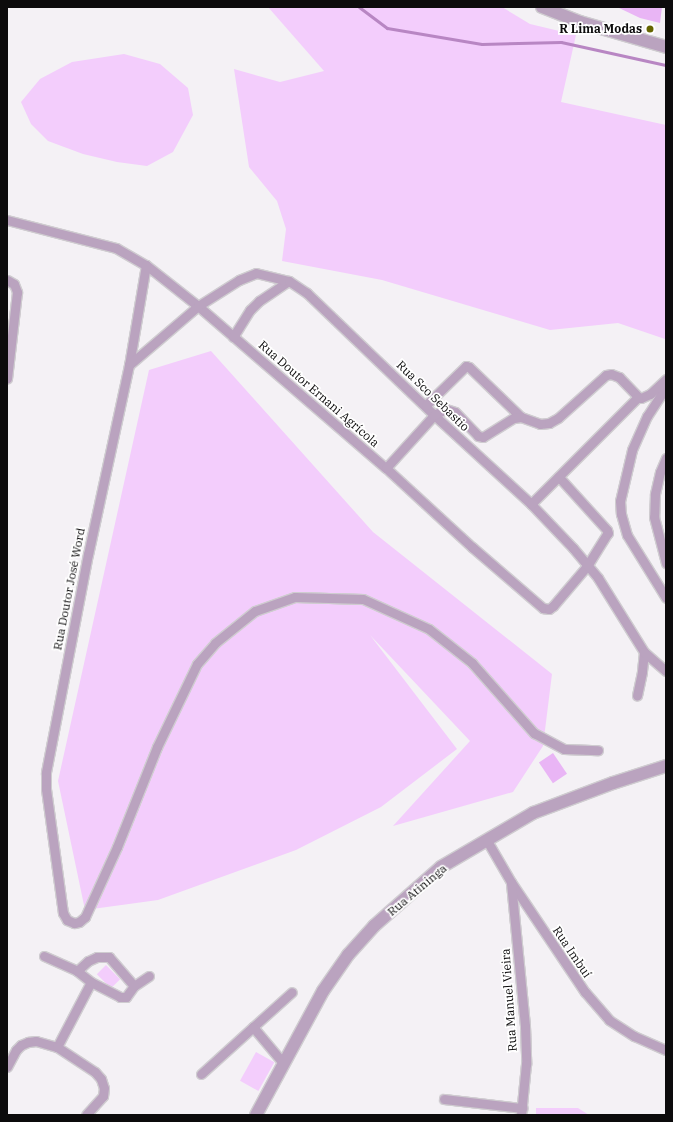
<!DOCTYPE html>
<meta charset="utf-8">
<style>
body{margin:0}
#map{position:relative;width:673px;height:1122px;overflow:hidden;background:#f4f1f5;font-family:"IBM Plex Serif",serif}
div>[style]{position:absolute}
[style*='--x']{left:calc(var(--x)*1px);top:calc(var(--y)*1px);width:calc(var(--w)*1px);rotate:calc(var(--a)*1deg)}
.green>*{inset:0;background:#f3cdfc;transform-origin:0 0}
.stream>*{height:3px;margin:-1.5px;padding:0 1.5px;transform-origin:1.5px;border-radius:1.5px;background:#b886c3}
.building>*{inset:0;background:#e9b5f5;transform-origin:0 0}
.roads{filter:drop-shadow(1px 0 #cfccd0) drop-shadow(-1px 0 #cfccd0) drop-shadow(0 1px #cfccd0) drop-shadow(0 -1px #cfccd0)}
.minor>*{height:9px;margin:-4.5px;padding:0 4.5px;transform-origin:4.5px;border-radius:4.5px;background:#baa3bf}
.tertiary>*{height:12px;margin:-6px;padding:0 6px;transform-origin:6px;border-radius:6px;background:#baa3bf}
.dots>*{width:11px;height:11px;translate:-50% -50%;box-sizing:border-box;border:2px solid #fff;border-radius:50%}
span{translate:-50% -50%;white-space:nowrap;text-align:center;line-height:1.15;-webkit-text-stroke:3.5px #fff;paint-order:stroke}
.poi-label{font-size:12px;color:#0c0b0c;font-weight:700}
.right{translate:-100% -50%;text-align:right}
.street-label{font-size:12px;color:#0c0b0c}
.frame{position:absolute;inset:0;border:8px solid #0c0b0c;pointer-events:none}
</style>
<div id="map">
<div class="green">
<div style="clip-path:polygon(268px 7px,502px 7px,530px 24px,576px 35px,561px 102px,666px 125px,665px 339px,618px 323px,550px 330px,382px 280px,282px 261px,286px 229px,277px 201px,249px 167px,234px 69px,280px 82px,324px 71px)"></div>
<div style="clip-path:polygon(124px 54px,160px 64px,188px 88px,193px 115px,173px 152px,147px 166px,117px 162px,83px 154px,48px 141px,31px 124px,21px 102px,40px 79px,72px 62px)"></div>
<div style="clip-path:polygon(211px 351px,373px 532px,552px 674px,543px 746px,513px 792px,393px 826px,470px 741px,370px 635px,457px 749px,381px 807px,296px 850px,158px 900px,85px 910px,58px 781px,149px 370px)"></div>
<div style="left:106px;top:965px;width:20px;height:13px;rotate:45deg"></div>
<div style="left:256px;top:1052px;width:21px;height:33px;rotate:29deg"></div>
<div style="clip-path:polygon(536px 1108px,578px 1108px,589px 1115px,536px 1115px)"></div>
</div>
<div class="stream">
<div style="--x:359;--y:7;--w:35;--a:37"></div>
<div style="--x:387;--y:28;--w:96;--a:9.6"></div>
<div style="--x:482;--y:44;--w:79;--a:-1.5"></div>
<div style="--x:561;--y:42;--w:107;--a:12.4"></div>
</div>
<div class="building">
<div style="clip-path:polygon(617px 7px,662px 7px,660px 23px,640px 18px)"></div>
<div style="left:553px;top:753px;width:25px;height:17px;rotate:56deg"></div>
</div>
<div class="roads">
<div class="minor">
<div style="--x:7;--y:220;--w:113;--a:14.4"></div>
<div style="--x:116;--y:248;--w:34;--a:30"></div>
<div style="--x:146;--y:265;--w:66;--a:38.3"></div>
<div style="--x:198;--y:306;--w:248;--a:40.8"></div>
<div style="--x:386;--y:468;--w:117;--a:42.6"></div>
<div style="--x:472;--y:547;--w:94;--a:40.7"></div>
<div style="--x:543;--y:608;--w:6;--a:9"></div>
<div style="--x:549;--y:609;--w:5;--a:-37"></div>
<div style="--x:553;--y:606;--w:52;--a:-49.6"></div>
<div style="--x:587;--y:566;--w:39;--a:-58"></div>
<div style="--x:608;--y:533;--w:3;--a:-108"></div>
<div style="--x:607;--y:530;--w:72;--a:-132.2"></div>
<div style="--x:146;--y:265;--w:101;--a:99.6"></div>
<div style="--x:129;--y:365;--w:193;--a:102.2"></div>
<div style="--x:88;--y:554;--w:223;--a:100.9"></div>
<div style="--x:46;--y:773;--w:16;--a:90"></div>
<div style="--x:46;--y:789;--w:125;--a:82.2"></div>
<div style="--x:63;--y:913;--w:8;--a:60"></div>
<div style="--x:67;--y:920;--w:8;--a:23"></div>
<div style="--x:74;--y:923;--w:5;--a:-11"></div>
<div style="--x:79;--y:922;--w:8;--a:-40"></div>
<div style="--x:85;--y:917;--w:77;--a:-65.4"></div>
<div style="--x:117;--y:847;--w:108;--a:-68.2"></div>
<div style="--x:157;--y:747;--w:92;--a:-64.3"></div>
<div style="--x:197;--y:664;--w:28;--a:-49"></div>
<div style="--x:215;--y:643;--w:51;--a:-38.7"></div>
<div style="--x:255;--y:611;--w:42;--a:-19.3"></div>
<div style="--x:295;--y:597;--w:68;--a:1.7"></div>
<div style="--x:363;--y:599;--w:72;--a:24.4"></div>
<div style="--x:429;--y:629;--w:55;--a:38.3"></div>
<div style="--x:472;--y:663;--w:94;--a:48.5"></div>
<div style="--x:534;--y:733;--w:34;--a:28"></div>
<div style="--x:564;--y:749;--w:34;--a:2"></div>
<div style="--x:7;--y:280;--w:8;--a:30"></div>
<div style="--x:14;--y:284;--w:9;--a:69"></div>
<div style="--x:17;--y:292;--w:87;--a:96.6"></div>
<div style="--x:233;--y:337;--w:32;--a:-58"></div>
<div style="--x:250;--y:310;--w:13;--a:-45"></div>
<div style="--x:259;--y:301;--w:36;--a:-34"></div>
<div style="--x:129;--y:365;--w:91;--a:-40.5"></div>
<div style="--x:198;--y:306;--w:49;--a:-32.4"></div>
<div style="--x:239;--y:280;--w:18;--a:-22"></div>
<div style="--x:256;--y:273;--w:34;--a:14"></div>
<div style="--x:289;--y:281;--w:22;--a:34"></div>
<div style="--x:307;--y:293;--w:176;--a:43.8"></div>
<div style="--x:434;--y:415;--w:132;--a:42.5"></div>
<div style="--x:531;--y:504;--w:61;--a:46.3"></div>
<div style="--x:573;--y:548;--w:39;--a:50"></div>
<div style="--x:598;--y:578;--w:87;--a:58.1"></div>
<div style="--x:644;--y:652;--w:20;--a:96"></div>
<div style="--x:642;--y:672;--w:24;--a:102"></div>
<div style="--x:666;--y:387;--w:35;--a:123"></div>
<div style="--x:647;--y:416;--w:37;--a:114"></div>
<div style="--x:632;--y:450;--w:52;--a:103.2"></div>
<div style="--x:620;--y:501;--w:13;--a:86"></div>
<div style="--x:621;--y:514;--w:22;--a:74"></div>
<div style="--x:627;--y:535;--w:74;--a:58.2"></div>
<div style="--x:426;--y:405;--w:56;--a:-44.3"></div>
<div style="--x:466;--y:366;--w:3;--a:18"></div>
<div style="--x:469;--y:367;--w:72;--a:43.9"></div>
<div style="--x:521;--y:417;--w:20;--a:20"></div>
<div style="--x:540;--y:424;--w:9;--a:-6"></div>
<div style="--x:549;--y:423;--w:10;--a:-29"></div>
<div style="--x:558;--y:418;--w:64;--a:-41.9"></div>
<div style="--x:606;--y:375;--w:5;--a:-11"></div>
<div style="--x:611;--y:374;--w:9;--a:21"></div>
<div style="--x:619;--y:377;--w:28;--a:46"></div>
<div style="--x:638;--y:397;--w:3;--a:18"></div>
<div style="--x:641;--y:398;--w:10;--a:-24"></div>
<div style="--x:650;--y:394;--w:22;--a:-43"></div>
<div style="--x:666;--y:458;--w:15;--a:113"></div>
<div style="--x:660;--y:472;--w:23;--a:103"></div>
<div style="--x:655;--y:494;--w:23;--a:92"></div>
<div style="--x:654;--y:517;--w:48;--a:75.4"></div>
<div style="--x:386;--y:468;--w:72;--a:-47.8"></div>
<div style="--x:434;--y:415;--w:13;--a:-27"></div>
<div style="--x:446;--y:409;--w:9;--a:18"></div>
<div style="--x:455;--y:412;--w:33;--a:46"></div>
<div style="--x:478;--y:436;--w:5;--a:11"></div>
<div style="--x:483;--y:437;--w:36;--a:-32"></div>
<div style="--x:514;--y:418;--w:7;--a:-8"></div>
<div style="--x:531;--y:504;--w:151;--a:-45"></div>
<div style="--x:644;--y:652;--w:29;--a:41"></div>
<div style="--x:486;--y:839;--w:50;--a:59.8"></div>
<div style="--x:511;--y:882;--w:133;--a:56.1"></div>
<div style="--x:585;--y:992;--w:37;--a:49"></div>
<div style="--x:609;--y:1020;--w:30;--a:33"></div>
<div style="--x:634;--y:1036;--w:35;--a:24"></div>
<div style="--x:511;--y:883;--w:144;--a:84.4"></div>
<div style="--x:525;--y:1026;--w:38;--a:88"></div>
<div style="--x:526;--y:1064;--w:51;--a:95.6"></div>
<div style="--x:44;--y:956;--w:36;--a:24"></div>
<div style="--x:77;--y:971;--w:18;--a:38"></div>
<div style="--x:91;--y:982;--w:33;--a:27"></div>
<div style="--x:120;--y:997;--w:6;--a:0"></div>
<div style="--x:126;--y:997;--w:14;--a:-54"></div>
<div style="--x:134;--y:986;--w:18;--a:-34"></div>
<div style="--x:77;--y:971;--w:15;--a:-42"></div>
<div style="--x:88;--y:961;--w:10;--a:-24"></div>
<div style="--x:97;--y:957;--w:12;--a:0"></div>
<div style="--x:109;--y:957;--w:38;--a:49"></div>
<div style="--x:253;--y:1027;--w:52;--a:-41.9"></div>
<div style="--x:57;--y:1047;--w:73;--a:-62.4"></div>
<div style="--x:7;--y:1067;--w:19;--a:-62"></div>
<div style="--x:16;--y:1050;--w:7;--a:-45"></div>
<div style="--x:21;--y:1045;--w:8;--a:-23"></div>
<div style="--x:28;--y:1042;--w:8;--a:-7"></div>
<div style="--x:36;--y:1041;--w:22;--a:16"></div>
<div style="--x:57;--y:1047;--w:45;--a:33.3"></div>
<div style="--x:95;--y:1072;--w:9;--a:49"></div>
<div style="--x:101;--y:1079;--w:9;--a:72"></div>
<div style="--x:104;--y:1088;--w:8;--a:97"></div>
<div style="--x:103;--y:1096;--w:25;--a:132"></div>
<div style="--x:201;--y:1074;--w:70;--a:-42.1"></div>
<div style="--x:253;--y:1027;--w:48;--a:50"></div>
<div style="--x:444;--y:1099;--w:79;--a:6.6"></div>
</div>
<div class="tertiary">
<div style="--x:542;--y:7;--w:41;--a:21.5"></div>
<div style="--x:580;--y:22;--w:90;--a:16.2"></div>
<div style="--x:256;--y:1115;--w:141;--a:-61.6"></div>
<div style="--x:323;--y:991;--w:44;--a:-55.2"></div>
<div style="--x:348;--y:955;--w:39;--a:-48"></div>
<div style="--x:374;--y:926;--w:89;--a:-41.4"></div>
<div style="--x:441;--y:867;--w:107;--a:-30.4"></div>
<div style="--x:533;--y:813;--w:85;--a:-20.6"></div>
<div style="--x:613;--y:783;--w:56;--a:-17.8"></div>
</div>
</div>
<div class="dots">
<div style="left:650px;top:29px;background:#656500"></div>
</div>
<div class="poi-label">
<span class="right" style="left:642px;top:29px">R Lima Modas</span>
</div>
<div class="street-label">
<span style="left:319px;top:394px;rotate:41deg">Rua Doutor Ernani Agrícola</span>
<span style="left:433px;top:396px;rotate:44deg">Rua Sco Sebastio</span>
<span style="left:69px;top:589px;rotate:-79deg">Rua Doutor José Word</span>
<span style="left:417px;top:890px;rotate:-40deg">Rua Atininga</span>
<span style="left:572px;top:952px;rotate:56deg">Rua Imbuí</span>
<span style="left:509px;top:1000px;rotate:-94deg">Rua Manuel Vieira</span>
</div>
<div class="frame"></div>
</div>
